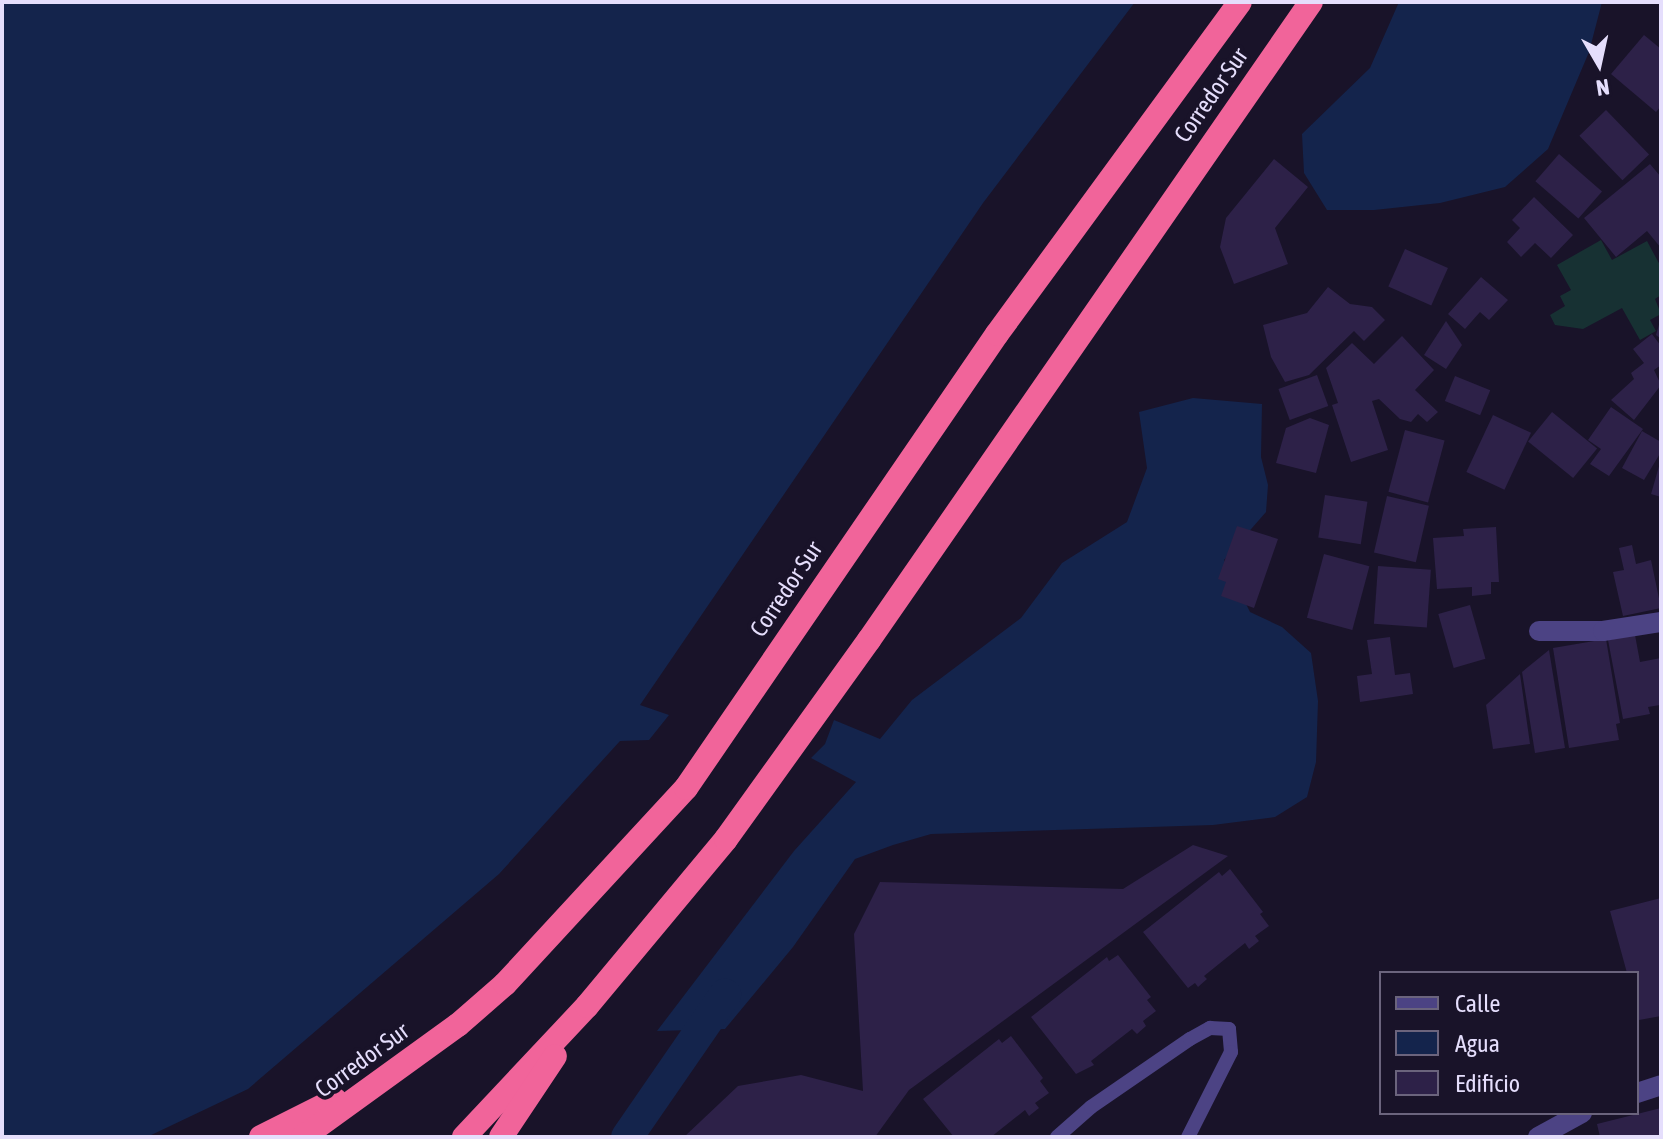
<!DOCTYPE html>
<style>
body{margin:0}
#map{position:relative;width:1663px;height:1139px;overflow:hidden;background:#191329;font-family:"Asap Condensed",sans-serif}
div>[style]{position:absolute}
[style*='--x']{left:calc(var(--x)*1px);top:calc(var(--y)*1px);width:calc(var(--w)*1px);rotate:calc(var(--a)*1deg)}
.green>*{inset:0;background:#173133}
.water>*{inset:0;background:#14244c}
.canal>*{height:32px;margin:-16px;padding:0 16px;transform-origin:16px;border-radius:16px;background:#14244c}
.building>*{inset:0;background:#2d2148;transform-origin:0 0}
.service>*{height:14px;margin:-7px;padding:0 7px;transform-origin:7px;border-radius:7px;background:#4c4384}
.minor>*{height:20px;margin:-10px;padding:0 10px;transform-origin:10px;border-radius:10px;background:#4c4384}
.motorway>*{height:24px;margin:-12px;padding:0 12px;transform-origin:12px;border-radius:12px;background:#f1649a}
span{translate:-50% -50%;white-space:nowrap;text-align:center;line-height:1.15;-webkit-text-stroke:8px #191329;paint-order:stroke}
.street-label{font-size:24px;color:#e5defc}
.frame{position:absolute;inset:0;border:4px solid #e5defc;pointer-events:none}
.legend{position:absolute;left:1379px;top:971px;width:260px;height:144px;box-sizing:border-box;background:#191329;border:2px solid #6b647d;margin:0;padding:10px 14px;list-style:none;font-size:24px;color:#e5defc}
.legend li{display:flex;align-items:center;gap:16px;height:40px}
.legend b{width:40px;border:2px solid #6b647d}
.north{position:absolute;left:1559px;top:24px;width:80px;height:80px;-webkit-text-stroke:6px #191329;paint-order:stroke;rotate:171deg;font-size:22px;font-weight:700;line-height:32px;text-align:center;color:#e5defc}
.north::after{content:'';display:block;margin:auto;width:28px;height:36px;background:#e5defc;clip-path:polygon(50% 0,100% 100%,50% 72%,0 100%)}
</style>
<div id="map">
<div class="green">
<div style="clip-path:polygon(1601px 240px,1612px 260px,1647px 241px,1661px 267px,1661px 295px,1655px 299px,1661px 314px,1650px 320px,1656px 331px,1640px 340px,1622px 308px,1583px 329px,1555px 325px,1550px 315px,1565px 306px,1560px 296px,1571px 290px,1557px 265px)"></div>
</div>
<div class="water">
<div style="clip-path:polygon(2px 2px,1135px 2px,983px 203px,640px 705px,669px 715px,649px 740px,620px 741px,499px 874px,248px 1089px,147px 1137px,2px 1137px)"></div>
<div style="clip-path:polygon(1399px 2px,1602px 2px,1589px 52px,1548px 149px,1505px 187px,1440px 203px,1374px 210px,1327px 210px,1304px 173px,1302px 134px,1370px 68px)"></div>
<div style="clip-path:polygon(1193px 398px,1262px 404px,1261px 457px,1268px 485px,1266px 512px,1224px 560px,1250px 612px,1282px 627px,1311px 653px,1318px 701px,1316px 762px,1307px 797px,1275px 817px,1213px 825px,931px 834px,893px 845px,855px 859px,793px 947px,725px 1029px,657px 1031px,794px 851px,856px 782px,811px 758px,825px 744px,834px 720px,880px 739px,912px 700px,1021px 618px,1062px 563px,1127px 522px,1147px 468px,1139px 412px)"></div>
</div>
<div class="canal">
<div style="--x:627;--y:1137;--w:173;--a:-55.4"></div>
</div>
<div class="building">
<div style="clip-path:polygon(1644px 35px,1661px 49px,1661px 106px,1656px 112px,1611px 74px)"></div>
<div style="left:1606px;top:110px;width:62px;height:37px;rotate:46deg"></div>
<div style="left:1559px;top:154px;width:57px;height:36px;rotate:41deg"></div>
<div style="clip-path:polygon(1274px 159px,1308px 187px,1275px 228px,1288px 264px,1234px 284px,1220px 247px,1226px 218px)"></div>
<div style="clip-path:polygon(1650px 164px,1661px 177px,1661px 248px,1647px 231px,1616px 257px,1584px 218px)"></div>
<div style="clip-path:polygon(1534px 197px,1573px 235px,1551px 258px,1535px 243px,1521px 257px,1507px 242px,1520px 228px,1512px 220px)"></div>
<div style="left:1405px;top:249px;width:47px;height:41px;rotate:24deg"></div>
<div style="clip-path:polygon(1481px 277px,1508px 300px,1489px 320px,1480px 312px,1465px 329px,1448px 314px)"></div>
<div style="clip-path:polygon(1328px 287px,1350px 304px,1372px 307px,1385px 320px,1364px 341px,1354px 331px,1309px 375px,1285px 382px,1271px 357px,1263px 325px,1307px 313px)"></div>
<div style="clip-path:polygon(1661px 318px,1661px 339px,1656px 335px)"></div>
<div style="clip-path:polygon(1446px 321px,1462px 345px,1446px 369px,1424px 355px)"></div>
<div style="clip-path:polygon(1652px 334px,1661px 346px,1661px 365px,1654px 370px,1661px 385px,1634px 420px,1611px 400px,1634px 379px,1631px 373px,1644px 363px,1633px 349px)"></div>
<div style="clip-path:polygon(1402px 336px,1434px 370px,1415px 390px,1438px 412px,1427px 422px,1418px 414px,1411px 422px,1400px 419px,1379px 399px,1372px 401px,1388px 450px,1351px 462px,1332px 405px,1338px 403px,1326px 368px,1352px 343px,1374px 364px)"></div>
<div style="left:1317px;top:375px;width:33px;height:41px;rotate:70deg"></div>
<div style="left:1455px;top:376px;width:38px;height:27px;rotate:22deg"></div>
<div style="clip-path:polygon(1611px 407px,1643px 429px,1609px 476px,1590px 464px,1601px 449px,1588px 440px)"></div>
<div style="left:1552px;top:412px;width:58px;height:38px;rotate:39deg"></div>
<div style="left:1493px;top:415px;width:42px;height:63px;rotate:25deg"></div>
<div style="clip-path:polygon(1310px 418px,1329px 425px,1316px 473px,1276px 463px,1286px 428px)"></div>
<div style="left:1405px;top:430px;width:41px;height:64px;rotate:15deg"></div>
<div style="clip-path:polygon(1642px 431px,1661px 442px,1661px 452px,1644px 480px,1622px 468px)"></div>
<div style="clip-path:polygon(1660px 463px,1661px 464px,1661px 497px,1651px 494px)"></div>
<div style="left:1325px;top:495px;width:43px;height:43px;rotate:9deg"></div>
<div style="left:1387px;top:496px;width:43px;height:58px;rotate:13deg"></div>
<div style="clip-path:polygon(1237px 526px,1278px 539px,1254px 608px,1221px 596px,1226px 582px,1218px 579px)"></div>
<div style="clip-path:polygon(1496px 527px,1499px 582px,1491px 582px,1491px 594px,1472px 596px,1472px 587px,1437px 589px,1433px 538px,1464px 536px,1463px 529px)"></div>
<div style="clip-path:polygon(1632px 545px,1636px 564px,1651px 560px,1661px 608px,1623px 616px,1613px 572px,1624px 570px,1619px 548px)"></div>
<div style="left:1324px;top:554px;width:47px;height:66px;rotate:15deg"></div>
<div style="left:1378px;top:566px;width:53px;height:58px;rotate:4deg"></div>
<div style="left:1470px;top:605px;width:56px;height:33px;rotate:74deg"></div>
<div style="clip-path:polygon(1635px 635px,1640px 662px,1661px 658px,1661px 699px,1660px 705px,1648px 707px,1650px 714px,1623px 719px,1608px 640px)"></div>
<div style="clip-path:polygon(1390px 637px,1395px 675px,1410px 673px,1413px 694px,1360px 702px,1357px 676px,1372px 674px,1367px 640px)"></div>
<div style="clip-path:polygon(1606px 639px,1620px 723px,1616px 724px,1619px 740px,1569px 748px,1553px 648px)"></div>
<div style="clip-path:polygon(1549px 650px,1565px 748px,1535px 753px,1522px 672px)"></div>
<div style="clip-path:polygon(1520px 674px,1530px 744px,1493px 749px,1486px 705px)"></div>
<div style="clip-path:polygon(1193px 845px,1228px 856px,909px 1090px,875px 1137px,684px 1137px,738px 1086px,801px 1075px,863px 1091px,854px 934px,880px 882px,1123px 889px)"></div>
<div style="clip-path:polygon(1230px 869px,1263px 912px,1260px 914px,1269px 926px,1255px 936px,1259px 941px,1249px 949px,1245px 943px,1204px 976px,1207px 979px,1198px 987px,1195px 983px,1188px 988px,1143px 932px,1219px 872px,1222px 876px)"></div>
<div style="clip-path:polygon(1661px 898px,1661px 1016px,1639px 1020px,1637px 973px,1627px 973px,1610px 911px)"></div>
<div style="clip-path:polygon(1118px 955px,1151px 997px,1147px 1000px,1156px 1011px,1143px 1021px,1146px 1026px,1137px 1034px,1132px 1029px,1091px 1061px,1094px 1065px,1076px 1074px,1031px 1017px,1107px 957px,1109px 961px)"></div>
<div style="clip-path:polygon(1011px 1036px,1043px 1078px,1040px 1081px,1049px 1093px,1035px 1103px,1039px 1108px,1029px 1116px,1025px 1110px,991px 1137px,954px 1137px,923px 1099px,999px 1039px,1002px 1043px)"></div>
<div style="clip-path:polygon(1661px 1108px,1661px 1137px,1600px 1137px,1597px 1124px)"></div>
</div>
<div class="service">
<div style="--x:1057;--y:1137;--w:45;--a:-41.4"></div>
<div style="--x:1091;--y:1107;--w:120;--a:-34.5"></div>
<div style="--x:1190;--y:1039;--w:23;--a:-29"></div>
<div style="--x:1210;--y:1028;--w:19;--a:3"></div>
<div style="--x:1229;--y:1029;--w:23;--a:85"></div>
<div style="--x:1231;--y:1052;--w:95;--a:116.8"></div>
</div>
<div class="minor">
<div style="--x:1539;--y:631;--w:64;--a:0"></div>
<div style="--x:1603;--y:631;--w:59;--a:-8.8"></div>
<div style="--x:1637;--y:1093;--w:25;--a:-18"></div>
<div style="--x:1538;--y:1137;--w:50;--a:-28.6"></div>
</div>
<div class="motorway">
<div style="--x:261;--y:1137;--w:83;--a:-26.6"></div>
<div style="--x:303;--y:1137;--w:191;--a:-35.9"></div>
<div style="--x:458;--y:1025;--w:62;--a:-41.1"></div>
<div style="--x:505;--y:984;--w:267;--a:-47.3"></div>
<div style="--x:686;--y:788;--w:550;--a:-55.59"></div>
<div style="--x:997;--y:334;--w:411;--a:-53.8"></div>
<div style="--x:464;--y:1137;--w:180;--a:-46.8"></div>
<div style="--x:587;--y:1006;--w:217;--a:-50.2"></div>
<div style="--x:726;--y:839;--w:245;--a:-54.3"></div>
<div style="--x:869;--y:640;--w:776;--a:-55.29"></div>
<div style="--x:501;--y:1137;--w:97;--a:-56.3"></div>
</div>
<div class="street-label">
<span style="left:1211px;top:95px;rotate:-55deg">Corredor Sur</span>
<span style="left:786px;top:589px;rotate:-56deg">Corredor Sur</span>
<span style="left:362px;top:1060px;rotate:-36deg">Corredor Sur</span>
</div>
<div class="frame"></div>
<ul class="legend">
<li><b style="height:10px;background:#4c4384"></b>Calle</li>
<li><b style="height:22px;background:#14244c"></b>Agua</li>
<li><b style="height:22px;background:#2d2148"></b>Edificio</li>
</ul>
<div class="north">N</div>
</div>
